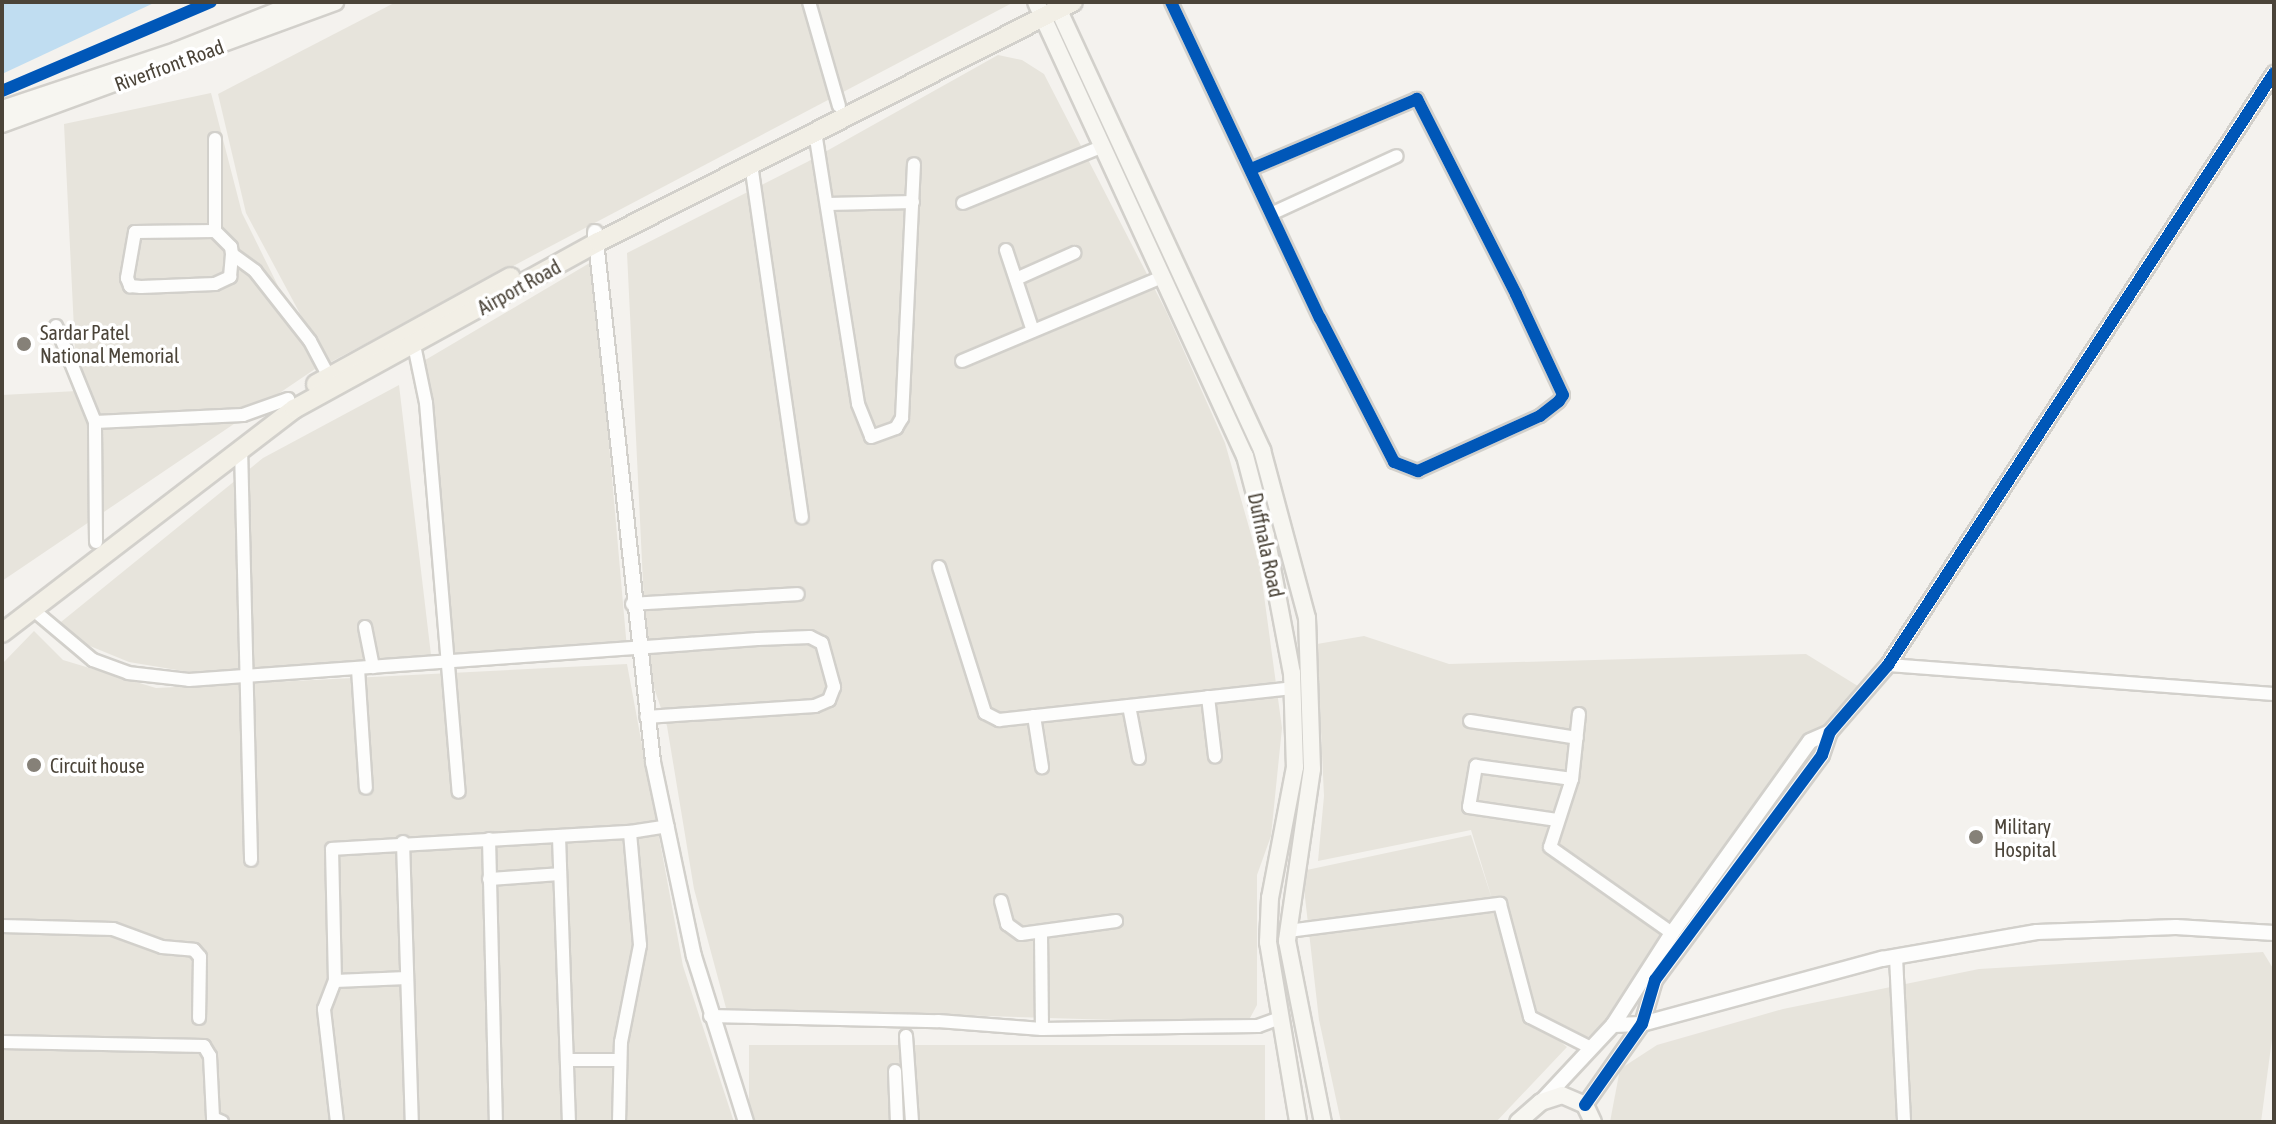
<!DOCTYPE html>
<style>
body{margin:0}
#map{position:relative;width:2276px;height:1124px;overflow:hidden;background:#f4f2ee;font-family:"Asap Condensed",sans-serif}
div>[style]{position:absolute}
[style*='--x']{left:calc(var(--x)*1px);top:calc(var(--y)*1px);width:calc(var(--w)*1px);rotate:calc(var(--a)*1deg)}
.residential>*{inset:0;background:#e7e4dc;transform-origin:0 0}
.water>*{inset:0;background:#c0ddf1}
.roads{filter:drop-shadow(2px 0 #d2d0cb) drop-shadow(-2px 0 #d2d0cb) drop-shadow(0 2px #d2d0cb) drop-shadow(0 -2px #d2d0cb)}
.minor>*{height:12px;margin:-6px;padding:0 6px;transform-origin:6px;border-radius:6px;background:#fdfdfc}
.tertiary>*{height:14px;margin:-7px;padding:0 7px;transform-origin:7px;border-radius:7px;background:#fdfdfc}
.secondary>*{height:16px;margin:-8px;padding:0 8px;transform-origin:8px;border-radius:8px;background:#f7f6f1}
.primary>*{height:18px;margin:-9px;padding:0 9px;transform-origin:9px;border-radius:9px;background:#f2efe6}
.cycleway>*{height:12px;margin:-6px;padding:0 6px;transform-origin:6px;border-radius:6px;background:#0057b8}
.dots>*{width:22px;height:22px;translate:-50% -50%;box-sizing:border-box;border:4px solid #fff;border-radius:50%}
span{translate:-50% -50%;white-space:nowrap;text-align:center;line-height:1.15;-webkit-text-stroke:7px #fff;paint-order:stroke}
.street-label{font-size:20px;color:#4b4439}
.poi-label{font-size:20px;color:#4b4439}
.left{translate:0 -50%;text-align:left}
.frame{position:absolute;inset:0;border:4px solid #4b4439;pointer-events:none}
</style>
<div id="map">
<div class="residential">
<div style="clip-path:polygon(396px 2px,1014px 2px,327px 364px,246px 213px,218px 94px)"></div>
<div style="clip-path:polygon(998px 55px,1022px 60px,1044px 74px,1166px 311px,1225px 443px,1260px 566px,1282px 728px,1271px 836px,1257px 875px,1257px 1005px,1250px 1018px,1181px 1022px,726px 1008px,694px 889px,667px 726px,651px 679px,646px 644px,627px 253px,807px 162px)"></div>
<div style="clip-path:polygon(211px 93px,242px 213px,318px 367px,2px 581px,2px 395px,77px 391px,64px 124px)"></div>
<div style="clip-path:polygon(593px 261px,627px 649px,442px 653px,420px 396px,410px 369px)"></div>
<div style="clip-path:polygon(399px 385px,431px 655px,195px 673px,129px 662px,85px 644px,61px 622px,263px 458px)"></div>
<div style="clip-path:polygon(34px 631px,63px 660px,156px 688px,627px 664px,683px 966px,734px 1122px,2px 1122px,2px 664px)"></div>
<div style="clip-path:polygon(1364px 636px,1449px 664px,1806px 654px,1861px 688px,1671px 924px,1608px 1020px,1574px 1049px,1544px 1028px,1567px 1047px,1496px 1122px,1341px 1122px,1319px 1020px,1302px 871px,1471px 835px,1493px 902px,1471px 830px,1318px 861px,1324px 796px,1317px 644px)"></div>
<div style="clip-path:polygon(2263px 952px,2274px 970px,2274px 1024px,2261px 1122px,1610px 1122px,1620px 1069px,1657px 1045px,1783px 1009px,1979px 969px)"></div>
<div style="left:749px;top:1045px;width:516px;height:83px"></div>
</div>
<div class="water">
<div style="clip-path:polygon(2px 2px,156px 2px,2px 74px)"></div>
</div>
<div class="roads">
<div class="minor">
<div style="--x:809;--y:2;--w:108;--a:73.9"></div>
<div style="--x:1171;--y:2;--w:349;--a:64.8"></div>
<div style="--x:1320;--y:318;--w:162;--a:62.8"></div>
<div style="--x:1394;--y:462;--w:26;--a:21"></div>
<div style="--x:1418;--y:471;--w:134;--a:-24.3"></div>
<div style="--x:1540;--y:416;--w:24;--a:-38"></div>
<div style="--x:1559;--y:401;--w:7;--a:-56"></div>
<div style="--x:1563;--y:395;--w:111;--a:-115"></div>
<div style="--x:1516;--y:294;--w:219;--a:-116.9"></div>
<div style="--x:1417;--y:99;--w:180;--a:157.1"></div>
<div style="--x:815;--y:132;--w:275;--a:81"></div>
<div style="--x:858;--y:404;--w:35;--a:68"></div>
<div style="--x:871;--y:437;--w:27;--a:-20"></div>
<div style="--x:896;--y:428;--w:12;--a:-59"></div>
<div style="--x:902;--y:418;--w:254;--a:-87.3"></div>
<div style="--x:215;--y:139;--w:92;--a:90"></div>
<div style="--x:751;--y:164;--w:357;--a:81.8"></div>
<div style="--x:963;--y:203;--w:149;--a:-22.1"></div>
<div style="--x:828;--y:204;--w:85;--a:-1.3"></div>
<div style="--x:1273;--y:213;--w:136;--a:-24.7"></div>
<div style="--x:1006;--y:250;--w:85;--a:71.6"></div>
<div style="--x:232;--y:254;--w:7;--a:-98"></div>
<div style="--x:231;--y:247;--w:23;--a:-135"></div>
<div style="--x:215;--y:231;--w:80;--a:179.3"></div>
<div style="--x:135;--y:232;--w:47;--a:99.9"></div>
<div style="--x:127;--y:278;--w:9;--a:69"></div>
<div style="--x:130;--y:286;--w:11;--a:5"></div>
<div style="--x:141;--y:287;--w:74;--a:-2.3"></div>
<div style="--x:215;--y:284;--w:17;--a:-25"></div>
<div style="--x:230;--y:277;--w:23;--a:-85"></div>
<div style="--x:232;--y:254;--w:29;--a:36"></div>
<div style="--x:255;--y:271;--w:89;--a:51.8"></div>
<div style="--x:310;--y:341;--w:40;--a:62"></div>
<div style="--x:1016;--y:279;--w:64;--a:-24.1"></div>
<div style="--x:56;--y:326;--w:104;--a:67.9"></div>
<div style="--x:414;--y:345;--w:59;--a:78.3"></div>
<div style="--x:426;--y:403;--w:390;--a:85.2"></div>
<div style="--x:962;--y:361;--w:217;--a:-22.8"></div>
<div style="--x:241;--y:448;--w:412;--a:88.6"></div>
<div style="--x:96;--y:542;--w:120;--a:-90.5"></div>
<div style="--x:95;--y:422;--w:148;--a:-2.7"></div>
<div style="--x:243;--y:415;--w:48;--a:-19.6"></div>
<div style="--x:939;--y:567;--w:153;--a:72.5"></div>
<div style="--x:985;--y:713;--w:16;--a:27"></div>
<div style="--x:999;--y:720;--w:295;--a:-6.2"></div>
<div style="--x:632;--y:604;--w:166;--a:-3.4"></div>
<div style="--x:31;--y:608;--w:81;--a:40"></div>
<div style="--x:93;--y:660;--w:37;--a:20"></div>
<div style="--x:128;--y:673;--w:61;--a:6.5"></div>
<div style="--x:189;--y:680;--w:570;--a:-4.12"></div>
<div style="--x:758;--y:639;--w:52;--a:-2.2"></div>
<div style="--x:810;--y:637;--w:13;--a:27"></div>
<div style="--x:822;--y:643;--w:46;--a:74.7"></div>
<div style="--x:834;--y:687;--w:14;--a:111"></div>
<div style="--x:829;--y:700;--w:15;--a:157"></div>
<div style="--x:815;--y:706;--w:169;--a:176.3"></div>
<div style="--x:365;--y:627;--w:41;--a:78.7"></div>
<div style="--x:1888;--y:665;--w:387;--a:4.3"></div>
<div style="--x:358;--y:669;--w:119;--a:86.2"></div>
<div style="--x:1208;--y:697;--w:60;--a:83.3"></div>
<div style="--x:1129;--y:706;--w:53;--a:79.1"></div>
<div style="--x:1579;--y:714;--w:65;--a:96.1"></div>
<div style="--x:1572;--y:779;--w:71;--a:107.9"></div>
<div style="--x:1550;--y:847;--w:149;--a:35.2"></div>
<div style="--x:1034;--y:716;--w:52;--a:81.1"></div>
<div style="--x:1470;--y:721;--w:108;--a:9"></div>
<div style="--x:1557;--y:820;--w:89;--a:-171.6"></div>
<div style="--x:1469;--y:807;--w:42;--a:-80.3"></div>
<div style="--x:1476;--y:766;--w:97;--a:7.7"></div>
<div style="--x:559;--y:837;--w:285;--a:88"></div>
<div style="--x:489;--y:839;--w:283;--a:88.6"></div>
<div style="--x:403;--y:842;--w:280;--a:88.2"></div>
<div style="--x:489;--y:879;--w:71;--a:-4"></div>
<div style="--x:1001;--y:901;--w:24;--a:75"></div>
<div style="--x:1007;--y:924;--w:17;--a:36"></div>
<div style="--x:1021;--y:934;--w:96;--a:-7.8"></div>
<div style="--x:2;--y:926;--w:111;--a:1.5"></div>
<div style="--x:113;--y:929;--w:52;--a:20.2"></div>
<div style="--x:162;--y:947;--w:32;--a:5"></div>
<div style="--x:194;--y:950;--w:9;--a:49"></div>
<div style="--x:200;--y:957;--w:61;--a:90.9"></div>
<div style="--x:1288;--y:931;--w:214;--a:-7.3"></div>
<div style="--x:1500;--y:904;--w:117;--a:75.1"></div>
<div style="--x:1530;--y:1017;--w:68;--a:26.9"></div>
<div style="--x:1041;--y:934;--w:95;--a:89.4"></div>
<div style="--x:1896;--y:957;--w:165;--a:87.2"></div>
<div style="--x:335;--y:981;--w:72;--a:-2.4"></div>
<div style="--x:710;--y:1016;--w:228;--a:1.3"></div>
<div style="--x:938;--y:1021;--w:104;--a:4.4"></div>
<div style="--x:1042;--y:1029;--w:216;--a:-0.8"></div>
<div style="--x:1258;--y:1026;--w:23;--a:-20"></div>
<div style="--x:906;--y:1036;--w:86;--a:86"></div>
<div style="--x:2;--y:1042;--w:202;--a:1.1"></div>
<div style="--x:204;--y:1046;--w:12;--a:59"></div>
<div style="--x:210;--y:1056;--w:62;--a:87.2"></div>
<div style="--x:213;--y:1118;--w:10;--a:24"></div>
<div style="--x:567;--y:1060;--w:52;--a:0"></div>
<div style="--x:895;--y:1071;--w:51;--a:87.8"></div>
<div style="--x:337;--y:1122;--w:114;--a:-96.6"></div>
<div style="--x:324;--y:1009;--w:30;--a:-69"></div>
<div style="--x:335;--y:981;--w:132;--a:-91.3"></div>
<div style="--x:332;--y:849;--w:298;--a:-3.3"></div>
<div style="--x:619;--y:1122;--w:80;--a:-88.6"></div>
<div style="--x:621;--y:1042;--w:99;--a:-78.9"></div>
<div style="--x:640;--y:945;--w:113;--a:-95.1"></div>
<div style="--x:630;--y:832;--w:38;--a:-9"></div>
</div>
<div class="tertiary">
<div style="--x:595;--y:232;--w:533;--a:83.75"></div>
<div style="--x:653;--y:762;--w:198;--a:78.1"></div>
<div style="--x:694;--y:956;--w:174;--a:72.6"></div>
<div style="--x:1613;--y:1025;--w:29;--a:-2"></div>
<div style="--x:1642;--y:1024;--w:249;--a:-15.2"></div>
<div style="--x:1882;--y:959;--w:157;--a:-9.9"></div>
<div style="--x:2037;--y:932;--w:139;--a:-2.1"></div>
<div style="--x:2176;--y:927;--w:98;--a:3.5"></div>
<div style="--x:1541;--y:1102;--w:105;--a:-46.9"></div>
<div style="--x:1613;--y:1025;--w:109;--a:-57.3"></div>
<div style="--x:1672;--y:933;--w:236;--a:-54.3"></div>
<div style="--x:1810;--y:741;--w:22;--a:-24"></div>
<div style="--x:1585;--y:1105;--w:99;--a:-54.9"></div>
<div style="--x:1642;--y:1024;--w:46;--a:-73.5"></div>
<div style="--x:1655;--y:980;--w:280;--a:-53.4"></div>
<div style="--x:1822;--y:755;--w:24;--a:-71"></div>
<div style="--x:1830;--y:732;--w:89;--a:-49.1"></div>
<div style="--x:1888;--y:665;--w:707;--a:-56.89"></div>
</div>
<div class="secondary">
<div style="--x:1036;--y:2;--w:500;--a:65.3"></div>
<div style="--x:1245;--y:456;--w:83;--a:75.3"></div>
<div style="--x:1266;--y:536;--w:139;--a:79.3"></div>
<div style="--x:1292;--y:673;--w:94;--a:88.2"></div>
<div style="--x:1295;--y:767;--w:133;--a:100.8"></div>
<div style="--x:1270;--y:898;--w:44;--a:92.6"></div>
<div style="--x:1268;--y:942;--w:182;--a:80.5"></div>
<div style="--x:1055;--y:2;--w:494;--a:65.2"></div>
<div style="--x:1262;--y:450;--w:174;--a:75"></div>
<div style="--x:1307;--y:618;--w:151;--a:88.1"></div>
<div style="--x:1312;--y:769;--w:174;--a:98.3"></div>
<div style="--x:1287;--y:941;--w:185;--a:78.8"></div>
<div style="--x:2;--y:109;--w:183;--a:-18.4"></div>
<div style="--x:176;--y:51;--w:133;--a:-21.6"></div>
<div style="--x:2;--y:124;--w:355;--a:-20.1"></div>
<div style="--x:1518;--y:1122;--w:30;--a:-41"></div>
<div style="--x:1541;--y:1102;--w:22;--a:-18"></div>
<div style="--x:1562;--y:1095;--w:25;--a:23"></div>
<div style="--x:1585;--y:1105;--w:19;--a:65"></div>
</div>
<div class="primary">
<div style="--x:316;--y:384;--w:222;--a:-28.8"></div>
<div style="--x:2;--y:633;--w:368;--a:-37.5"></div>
<div style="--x:294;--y:409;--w:347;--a:-28.8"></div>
<div style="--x:598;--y:242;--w:532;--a:-26.81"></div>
</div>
</div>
<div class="cycleway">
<div style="--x:1171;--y:2;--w:349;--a:64.8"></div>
<div style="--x:1320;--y:318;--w:162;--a:62.8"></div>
<div style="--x:1394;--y:462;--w:26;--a:21"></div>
<div style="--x:1418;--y:471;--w:134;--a:-24.3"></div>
<div style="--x:1540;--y:416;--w:24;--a:-38"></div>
<div style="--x:1559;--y:401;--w:7;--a:-56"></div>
<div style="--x:1563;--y:395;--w:111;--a:-115"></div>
<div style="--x:1516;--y:294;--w:219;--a:-116.9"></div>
<div style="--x:1417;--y:99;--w:180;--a:157.1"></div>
<div style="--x:2;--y:91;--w:227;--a:-23.1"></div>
<div style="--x:1585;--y:1105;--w:99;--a:-54.9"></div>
<div style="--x:1642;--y:1024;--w:46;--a:-73.5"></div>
<div style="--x:1655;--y:980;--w:280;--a:-53.4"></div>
<div style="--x:1822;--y:755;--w:24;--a:-71"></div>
<div style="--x:1830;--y:732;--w:89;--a:-49.1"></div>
<div style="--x:1888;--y:665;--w:707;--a:-56.89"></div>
</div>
<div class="dots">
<div style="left:24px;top:344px;background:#868178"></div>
<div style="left:34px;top:765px;background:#868178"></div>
<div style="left:1976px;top:837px;background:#868178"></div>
</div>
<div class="street-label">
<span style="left:169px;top:65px;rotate:-20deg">Riverfront Road</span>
<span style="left:519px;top:287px;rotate:-29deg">Airport Road</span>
<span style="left:1266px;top:545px;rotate:78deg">Duffnala Road</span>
</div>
<div class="poi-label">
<span class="left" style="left:40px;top:344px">Sardar Patel<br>National Memorial</span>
<span class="left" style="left:50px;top:765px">Circuit house</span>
<span class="left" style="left:1994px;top:838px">Military<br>Hospital</span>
</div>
<div class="frame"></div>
</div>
